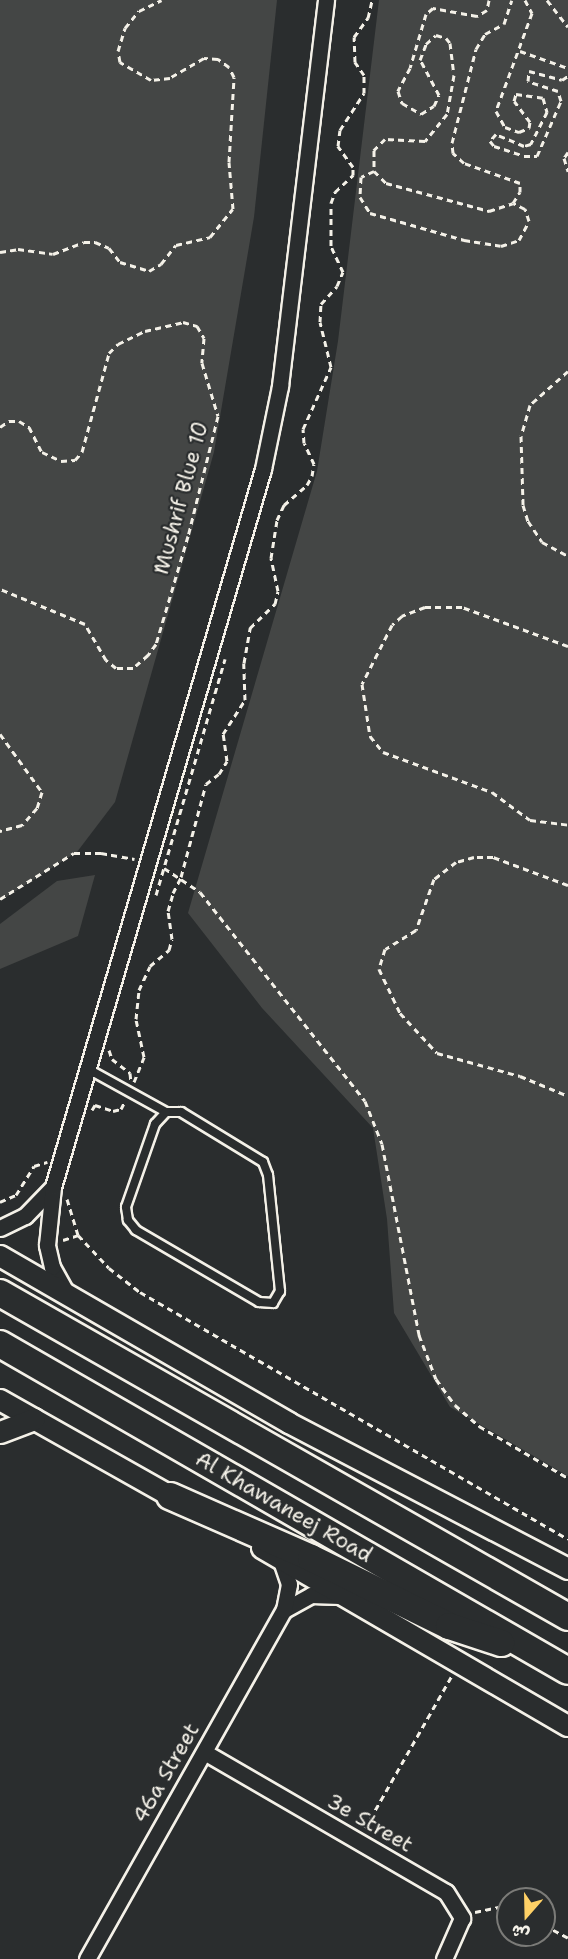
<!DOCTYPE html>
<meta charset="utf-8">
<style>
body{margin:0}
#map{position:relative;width:568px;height:1959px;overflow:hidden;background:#2a2d2e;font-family:"Shantell Sans","Playpen Sans Arabic",sans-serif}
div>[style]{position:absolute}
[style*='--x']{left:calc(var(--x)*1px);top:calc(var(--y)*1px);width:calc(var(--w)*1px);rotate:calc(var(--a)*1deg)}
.green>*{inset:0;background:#444645}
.path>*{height:3px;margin-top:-1.5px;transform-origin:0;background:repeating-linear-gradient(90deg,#f4f1e8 0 6px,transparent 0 10.5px)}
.roads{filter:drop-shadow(2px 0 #f4f1e8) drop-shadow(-2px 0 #f4f1e8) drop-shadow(0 2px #f4f1e8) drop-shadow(0 -2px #f4f1e8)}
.service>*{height:8px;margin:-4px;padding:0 4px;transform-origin:4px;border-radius:4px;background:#2a2d2e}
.minor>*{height:15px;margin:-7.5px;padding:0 7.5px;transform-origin:7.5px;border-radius:7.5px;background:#2a2d2e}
.tertiary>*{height:20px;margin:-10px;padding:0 10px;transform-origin:10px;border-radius:10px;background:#2a2d2e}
.secondary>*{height:21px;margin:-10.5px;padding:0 10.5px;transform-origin:10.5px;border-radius:10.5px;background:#2a2d2e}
.trunk>*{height:26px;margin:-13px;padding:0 13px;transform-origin:13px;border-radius:13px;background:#2a2d2e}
span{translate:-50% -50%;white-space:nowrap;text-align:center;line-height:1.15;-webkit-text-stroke:4.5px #2a2d2e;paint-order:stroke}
.street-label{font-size:21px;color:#f4f1e8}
.north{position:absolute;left:496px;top:1887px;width:60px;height:60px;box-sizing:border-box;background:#2a2d2e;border:2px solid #7b7b78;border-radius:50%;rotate:200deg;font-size:16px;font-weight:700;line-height:24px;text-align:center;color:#f4f1e8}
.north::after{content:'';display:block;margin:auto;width:21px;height:27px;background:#ffd166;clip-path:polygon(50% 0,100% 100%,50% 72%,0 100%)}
</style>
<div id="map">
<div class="green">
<div style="clip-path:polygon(0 0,277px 0,254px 217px,214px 452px,115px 802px,77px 852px,0 901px)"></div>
<div style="clip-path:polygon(379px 0,568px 0,568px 1476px,450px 1407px,394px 1313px,387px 1219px,373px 1128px,262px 1008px,188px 913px,317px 471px,338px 341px)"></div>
<div style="clip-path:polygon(95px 875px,78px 936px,0 969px,0 924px,57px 881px)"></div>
</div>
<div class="path">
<div style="--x:489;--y:0;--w:10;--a:101"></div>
<div style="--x:487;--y:10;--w:12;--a:149"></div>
<div style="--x:477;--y:16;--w:45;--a:-169.7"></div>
<div style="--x:433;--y:8;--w:9;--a:139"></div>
<div style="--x:426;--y:14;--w:56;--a:106.5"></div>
<div style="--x:410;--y:68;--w:26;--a:118"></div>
<div style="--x:398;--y:91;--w:13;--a:72"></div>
<div style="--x:402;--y:103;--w:22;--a:30"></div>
<div style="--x:421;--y:114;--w:15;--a:-32"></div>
<div style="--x:434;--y:106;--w:12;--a:-66"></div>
<div style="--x:439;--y:95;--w:40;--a:-118"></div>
<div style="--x:420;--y:60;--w:17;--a:-69"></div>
<div style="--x:426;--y:44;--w:13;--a:-42"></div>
<div style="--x:436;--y:35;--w:10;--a:17"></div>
<div style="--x:446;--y:38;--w:6;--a:51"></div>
<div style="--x:450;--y:43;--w:32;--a:83"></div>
<div style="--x:454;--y:75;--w:40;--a:100"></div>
<div style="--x:447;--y:114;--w:35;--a:129"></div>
<div style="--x:425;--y:141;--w:40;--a:-177.1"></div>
<div style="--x:385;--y:139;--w:16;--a:135"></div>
<div style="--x:374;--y:150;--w:21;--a:90"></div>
<div style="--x:374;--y:171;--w:17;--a:45"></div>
<div style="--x:386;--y:183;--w:107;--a:15.2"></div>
<div style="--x:489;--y:211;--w:25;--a:-18"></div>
<div style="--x:513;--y:203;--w:13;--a:-58"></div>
<div style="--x:520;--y:192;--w:9;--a:-90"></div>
<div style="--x:520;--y:183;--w:59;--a:-160.3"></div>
<div style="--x:464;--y:163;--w:15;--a:-138"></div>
<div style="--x:453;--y:153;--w:10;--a:-96"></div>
<div style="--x:452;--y:143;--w:97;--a:-75.7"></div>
<div style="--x:476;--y:49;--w:17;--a:-59"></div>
<div style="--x:485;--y:34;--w:21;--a:-28"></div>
<div style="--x:504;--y:24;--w:25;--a:-72"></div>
<div style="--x:525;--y:0;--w:15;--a:62"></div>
<div style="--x:532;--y:13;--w:104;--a:110.2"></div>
<div style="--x:496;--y:111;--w:18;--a:61"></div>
<div style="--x:505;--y:127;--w:15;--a:20"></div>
<div style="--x:519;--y:132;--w:11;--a:-22"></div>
<div style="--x:529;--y:128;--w:6;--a:-81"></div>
<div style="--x:530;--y:122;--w:26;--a:-127"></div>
<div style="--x:514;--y:101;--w:7;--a:-74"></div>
<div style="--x:516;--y:94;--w:27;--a:8"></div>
<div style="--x:543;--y:98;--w:15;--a:74"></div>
<div style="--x:547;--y:112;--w:36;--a:117"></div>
<div style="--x:531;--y:144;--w:7;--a:164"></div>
<div style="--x:524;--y:146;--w:30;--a:-157"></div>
<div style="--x:496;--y:134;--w:9;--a:131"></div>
<div style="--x:490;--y:141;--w:6;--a:51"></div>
<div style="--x:494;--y:146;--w:32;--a:18"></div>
<div style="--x:524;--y:156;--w:13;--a:0"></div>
<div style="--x:537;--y:156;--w:60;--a:-66.4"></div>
<div style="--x:561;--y:101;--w:10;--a:-107"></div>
<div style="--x:558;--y:91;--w:32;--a:-162"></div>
<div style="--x:528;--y:81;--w:10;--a:-84"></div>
<div style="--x:529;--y:71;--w:34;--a:15"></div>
<div style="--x:562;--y:80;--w:7;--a:-34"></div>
<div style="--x:547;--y:0;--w:34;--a:52"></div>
<div style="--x:520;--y:51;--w:51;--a:19.5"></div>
<div style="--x:568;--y:152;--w:7;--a:124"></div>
<div style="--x:564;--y:158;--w:14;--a:73"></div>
<div style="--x:374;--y:171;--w:14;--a:155"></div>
<div style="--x:361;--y:177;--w:20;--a:93"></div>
<div style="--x:360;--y:197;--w:19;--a:58"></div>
<div style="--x:370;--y:213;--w:98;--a:16"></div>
<div style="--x:464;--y:240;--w:37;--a:9"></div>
<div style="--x:501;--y:246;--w:19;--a:-18"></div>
<div style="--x:519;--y:240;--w:21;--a:-62"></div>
<div style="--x:529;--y:221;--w:13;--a:-108"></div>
<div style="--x:525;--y:209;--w:13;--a:-153"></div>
<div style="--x:0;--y:252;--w:18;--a:-9"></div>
<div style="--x:18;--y:249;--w:35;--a:8"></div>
<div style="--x:53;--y:254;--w:33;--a:-21"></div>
<div style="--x:84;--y:242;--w:11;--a:0"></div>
<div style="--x:95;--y:242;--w:15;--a:23"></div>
<div style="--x:109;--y:248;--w:18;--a:52"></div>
<div style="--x:120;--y:262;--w:30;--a:17"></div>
<div style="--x:149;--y:271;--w:14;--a:-30"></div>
<div style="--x:161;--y:264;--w:24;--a:-52"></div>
<div style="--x:176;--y:245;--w:35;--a:-13"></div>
<div style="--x:210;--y:237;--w:36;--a:-51"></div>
<div style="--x:233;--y:209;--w:47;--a:-94.9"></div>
<div style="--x:229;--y:162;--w:85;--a:-86.6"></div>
<div style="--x:234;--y:77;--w:11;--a:-117"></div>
<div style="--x:229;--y:67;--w:14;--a:-144"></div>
<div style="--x:218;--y:59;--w:14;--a:-176"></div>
<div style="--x:204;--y:58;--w:39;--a:150"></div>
<div style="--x:170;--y:78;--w:19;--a:174"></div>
<div style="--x:151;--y:80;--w:36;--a:-150"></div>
<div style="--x:120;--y:62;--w:11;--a:-100"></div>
<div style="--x:118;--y:51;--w:24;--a:-73"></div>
<div style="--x:125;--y:28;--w:22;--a:-51"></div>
<div style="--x:139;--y:11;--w:25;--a:-26"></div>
<div style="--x:568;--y:371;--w:51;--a:138.2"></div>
<div style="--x:530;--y:405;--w:32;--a:106"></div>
<div style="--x:521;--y:436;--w:69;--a:88.3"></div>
<div style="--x:523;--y:505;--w:17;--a:73"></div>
<div style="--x:528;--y:521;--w:25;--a:56"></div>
<div style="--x:542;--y:542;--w:30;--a:28"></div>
<div style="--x:0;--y:427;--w:11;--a:-34"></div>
<div style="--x:9;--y:421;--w:10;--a:0"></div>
<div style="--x:19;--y:421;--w:12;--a:31"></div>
<div style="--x:29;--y:427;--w:28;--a:63"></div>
<div style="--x:42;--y:452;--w:21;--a:25"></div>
<div style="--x:61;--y:461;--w:14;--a:-4"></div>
<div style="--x:75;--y:460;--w:11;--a:-49"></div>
<div style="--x:82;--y:452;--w:103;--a:-74.7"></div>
<div style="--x:109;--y:353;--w:13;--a:-45"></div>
<div style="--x:118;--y:344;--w:30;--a:-26"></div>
<div style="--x:145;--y:331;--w:39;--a:-13"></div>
<div style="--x:183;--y:322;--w:15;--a:16"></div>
<div style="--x:197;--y:326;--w:14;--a:60"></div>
<div style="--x:204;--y:338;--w:25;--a:95"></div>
<div style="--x:202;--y:363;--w:55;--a:73.2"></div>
<div style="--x:218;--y:416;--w:124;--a:104"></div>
<div style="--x:188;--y:536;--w:113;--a:106.5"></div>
<div style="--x:156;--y:644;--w:14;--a:126"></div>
<div style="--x:148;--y:655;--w:20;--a:139"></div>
<div style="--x:133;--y:668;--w:17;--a:180"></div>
<div style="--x:116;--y:668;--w:13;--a:-141"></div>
<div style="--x:106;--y:660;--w:42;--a:-120.3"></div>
<div style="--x:85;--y:624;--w:92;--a:-157.6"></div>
<div style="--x:568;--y:646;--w:113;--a:-159.8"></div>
<div style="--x:462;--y:607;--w:37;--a:180"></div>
<div style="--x:425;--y:607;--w:25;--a:159"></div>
<div style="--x:402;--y:616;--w:13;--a:138"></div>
<div style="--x:392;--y:625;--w:66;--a:117"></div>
<div style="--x:362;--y:684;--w:53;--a:81.3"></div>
<div style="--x:370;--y:736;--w:21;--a:51"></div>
<div style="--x:383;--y:752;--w:116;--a:20.2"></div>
<div style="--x:492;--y:792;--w:47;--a:36.4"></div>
<div style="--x:530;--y:820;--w:38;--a:7"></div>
<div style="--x:0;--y:734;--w:72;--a:54.1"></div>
<div style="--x:42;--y:792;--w:17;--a:107"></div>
<div style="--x:37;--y:808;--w:23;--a:131"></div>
<div style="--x:22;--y:825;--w:23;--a:165"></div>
<div style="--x:164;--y:868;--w:43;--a:33.7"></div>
<div style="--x:200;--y:892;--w:266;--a:51.7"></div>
<div style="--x:365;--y:1101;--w:46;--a:68.4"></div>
<div style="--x:382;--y:1144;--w:195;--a:79"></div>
<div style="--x:419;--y:1335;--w:47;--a:68.9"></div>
<div style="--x:436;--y:1379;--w:32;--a:54"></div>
<div style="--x:455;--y:1405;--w:32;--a:41"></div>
<div style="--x:479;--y:1426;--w:103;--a:30.3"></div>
<div style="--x:568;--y:885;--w:80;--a:-159.5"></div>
<div style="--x:493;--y:857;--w:19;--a:180"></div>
<div style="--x:474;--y:857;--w:19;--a:164"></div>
<div style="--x:456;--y:862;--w:28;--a:142"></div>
<div style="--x:434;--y:879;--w:54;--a:109.4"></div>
<div style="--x:416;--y:930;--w:36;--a:148"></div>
<div style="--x:385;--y:949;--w:21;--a:107"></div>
<div style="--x:379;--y:969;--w:49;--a:64.5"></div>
<div style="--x:400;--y:1013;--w:54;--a:47.2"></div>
<div style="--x:437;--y:1053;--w:86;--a:15.5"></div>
<div style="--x:520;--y:1076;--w:52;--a:22.6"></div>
<div style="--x:156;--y:895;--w:246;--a:-73.7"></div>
<div style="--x:0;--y:899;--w:87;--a:-31.9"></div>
<div style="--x:74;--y:853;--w:27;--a:0"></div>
<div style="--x:101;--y:853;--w:34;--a:10"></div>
<div style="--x:109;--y:1050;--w:9;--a:72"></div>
<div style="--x:112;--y:1059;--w:23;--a:38"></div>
<div style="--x:130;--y:1073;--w:9;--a:84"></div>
<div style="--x:134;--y:1082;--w:27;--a:-68"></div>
<div style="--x:144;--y:1057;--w:39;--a:-102"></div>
<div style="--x:136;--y:1019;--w:29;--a:-84"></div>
<div style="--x:139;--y:990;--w:26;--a:-65"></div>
<div style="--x:150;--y:966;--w:25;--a:-40"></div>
<div style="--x:169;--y:950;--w:11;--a:-75"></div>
<div style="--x:172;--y:939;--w:28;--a:-98"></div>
<div style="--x:168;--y:911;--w:19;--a:-74"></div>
<div style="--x:173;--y:893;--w:18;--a:-63"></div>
<div style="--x:181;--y:877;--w:96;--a:-75"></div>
<div style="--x:206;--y:784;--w:16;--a:-38"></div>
<div style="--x:219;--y:774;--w:15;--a:-58"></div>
<div style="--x:227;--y:761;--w:27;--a:-98"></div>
<div style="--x:223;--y:734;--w:40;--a:-57.1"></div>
<div style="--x:245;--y:700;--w:37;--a:-92"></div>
<div style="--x:244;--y:663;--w:36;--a:-80"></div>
<div style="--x:250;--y:628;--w:35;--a:-44"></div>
<div style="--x:275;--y:604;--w:13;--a:-77"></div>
<div style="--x:278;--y:591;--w:34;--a:-102"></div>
<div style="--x:271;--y:558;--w:38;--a:-81"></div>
<div style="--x:277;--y:520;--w:17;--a:-65"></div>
<div style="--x:284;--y:505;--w:30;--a:-41"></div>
<div style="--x:307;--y:485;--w:10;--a:-61"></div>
<div style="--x:312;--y:476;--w:12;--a:-81"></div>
<div style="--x:314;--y:464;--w:23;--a:-115"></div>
<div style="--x:304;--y:443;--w:14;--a:-94"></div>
<div style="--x:303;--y:429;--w:68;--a:-65.7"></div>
<div style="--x:331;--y:367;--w:46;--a:-103.7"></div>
<div style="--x:320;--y:322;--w:18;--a:-87"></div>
<div style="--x:321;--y:304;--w:24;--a:-48"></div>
<div style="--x:337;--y:286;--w:15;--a:-67"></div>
<div style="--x:343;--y:272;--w:29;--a:-115"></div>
<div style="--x:331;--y:246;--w:43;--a:-90"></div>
<div style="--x:331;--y:203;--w:12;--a:-70"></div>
<div style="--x:335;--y:192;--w:25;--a:-43"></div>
<div style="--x:353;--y:175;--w:8;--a:-90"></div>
<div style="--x:353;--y:167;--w:26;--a:-126"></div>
<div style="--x:338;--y:146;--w:16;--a:-83"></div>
<div style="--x:340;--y:130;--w:44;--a:-57"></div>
<div style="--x:364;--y:93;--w:18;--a:-90"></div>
<div style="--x:364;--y:75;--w:16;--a:-125"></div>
<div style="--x:355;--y:62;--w:25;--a:-92"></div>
<div style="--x:354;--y:37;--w:24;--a:-54"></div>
<div style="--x:368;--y:18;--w:18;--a:-77"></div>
<div style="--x:92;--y:1110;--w:6;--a:-59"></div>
<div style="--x:95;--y:1105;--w:19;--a:18"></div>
<div style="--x:113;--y:1111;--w:8;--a:-14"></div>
<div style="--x:121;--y:1109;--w:9;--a:-63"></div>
<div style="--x:67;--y:1199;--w:38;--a:73"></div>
<div style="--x:78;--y:1235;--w:45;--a:46.8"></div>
<div style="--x:109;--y:1268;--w:39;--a:38"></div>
<div style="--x:140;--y:1292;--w:494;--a:30"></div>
<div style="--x:0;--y:1202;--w:17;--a:-24"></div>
<div style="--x:16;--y:1195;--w:34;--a:-58"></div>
<div style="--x:34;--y:1166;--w:14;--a:-17"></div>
<div style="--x:63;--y:1240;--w:16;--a:-18"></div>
<div style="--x:365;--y:1828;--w:174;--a:-60.3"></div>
<div style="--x:475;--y:1912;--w:34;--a:-12"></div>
<div style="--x:544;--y:1925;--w:27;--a:28"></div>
</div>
<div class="roads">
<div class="service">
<div style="--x:88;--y:1069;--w:89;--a:28.9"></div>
<div style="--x:166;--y:1112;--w:15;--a:0"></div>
<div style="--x:181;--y:1112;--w:96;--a:31.4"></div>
<div style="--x:263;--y:1162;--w:14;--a:69"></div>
<div style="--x:268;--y:1175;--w:117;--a:84.1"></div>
<div style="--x:280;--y:1291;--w:14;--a:120"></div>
<div style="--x:273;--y:1303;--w:14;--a:-176"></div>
<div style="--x:259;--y:1302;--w:143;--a:-149.7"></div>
<div style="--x:136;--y:1230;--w:13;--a:-129"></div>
<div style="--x:128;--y:1220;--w:13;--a:-99"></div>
<div style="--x:126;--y:1207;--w:88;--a:-70.7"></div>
<div style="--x:155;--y:1124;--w:16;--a:-47"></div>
</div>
<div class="minor">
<div style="--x:0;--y:1228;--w:28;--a:-26"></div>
<div style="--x:25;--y:1216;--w:40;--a:-46"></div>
<div style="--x:67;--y:1294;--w:31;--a:-119"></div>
<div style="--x:52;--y:1267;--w:23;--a:-103"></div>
<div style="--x:47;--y:1245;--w:58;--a:-84.1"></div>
<div style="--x:53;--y:1187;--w:748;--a:-73.7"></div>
<div style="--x:263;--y:469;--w:85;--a:-78.4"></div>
<div style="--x:280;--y:386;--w:389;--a:-83.2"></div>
<div style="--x:284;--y:1610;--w:31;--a:-29"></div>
<div style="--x:311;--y:1595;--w:29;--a:2"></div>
<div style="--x:206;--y:1753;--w:277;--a:30.1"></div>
<div style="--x:446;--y:1892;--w:31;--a:58"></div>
<div style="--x:462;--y:1918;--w:45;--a:113.7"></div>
<div style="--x:87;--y:1959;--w:401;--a:-60.6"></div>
<div style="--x:284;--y:1610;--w:26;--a:-79"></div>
<div style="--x:289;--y:1584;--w:28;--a:-109"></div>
</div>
<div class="tertiary">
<div style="--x:0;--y:1256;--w:334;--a:30"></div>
<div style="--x:289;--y:1423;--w:315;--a:27.6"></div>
<div style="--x:0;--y:1400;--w:208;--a:29.4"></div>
<div style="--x:262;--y:1548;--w:354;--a:30.2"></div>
</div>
<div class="secondary">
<div style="--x:0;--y:1432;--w:36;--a:-21"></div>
</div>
<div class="trunk">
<div style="--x:0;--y:1293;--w:654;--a:29.7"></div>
<div style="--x:0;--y:1344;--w:655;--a:29.93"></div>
<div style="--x:170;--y:1496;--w:154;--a:23.7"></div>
<div style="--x:311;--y:1558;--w:154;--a:26.2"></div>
<div style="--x:449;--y:1626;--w:55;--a:18.1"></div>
</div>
</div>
<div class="street-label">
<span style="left:181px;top:498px;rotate:-75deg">Mushrif Blue 10</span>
<span style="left:284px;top:1507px;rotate:30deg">Al Khawaneej Road</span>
<span style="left:166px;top:1773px;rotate:-60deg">46a Street</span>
<span style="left:370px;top:1823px;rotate:30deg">3e Street</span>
</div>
<div class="north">ش</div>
</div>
